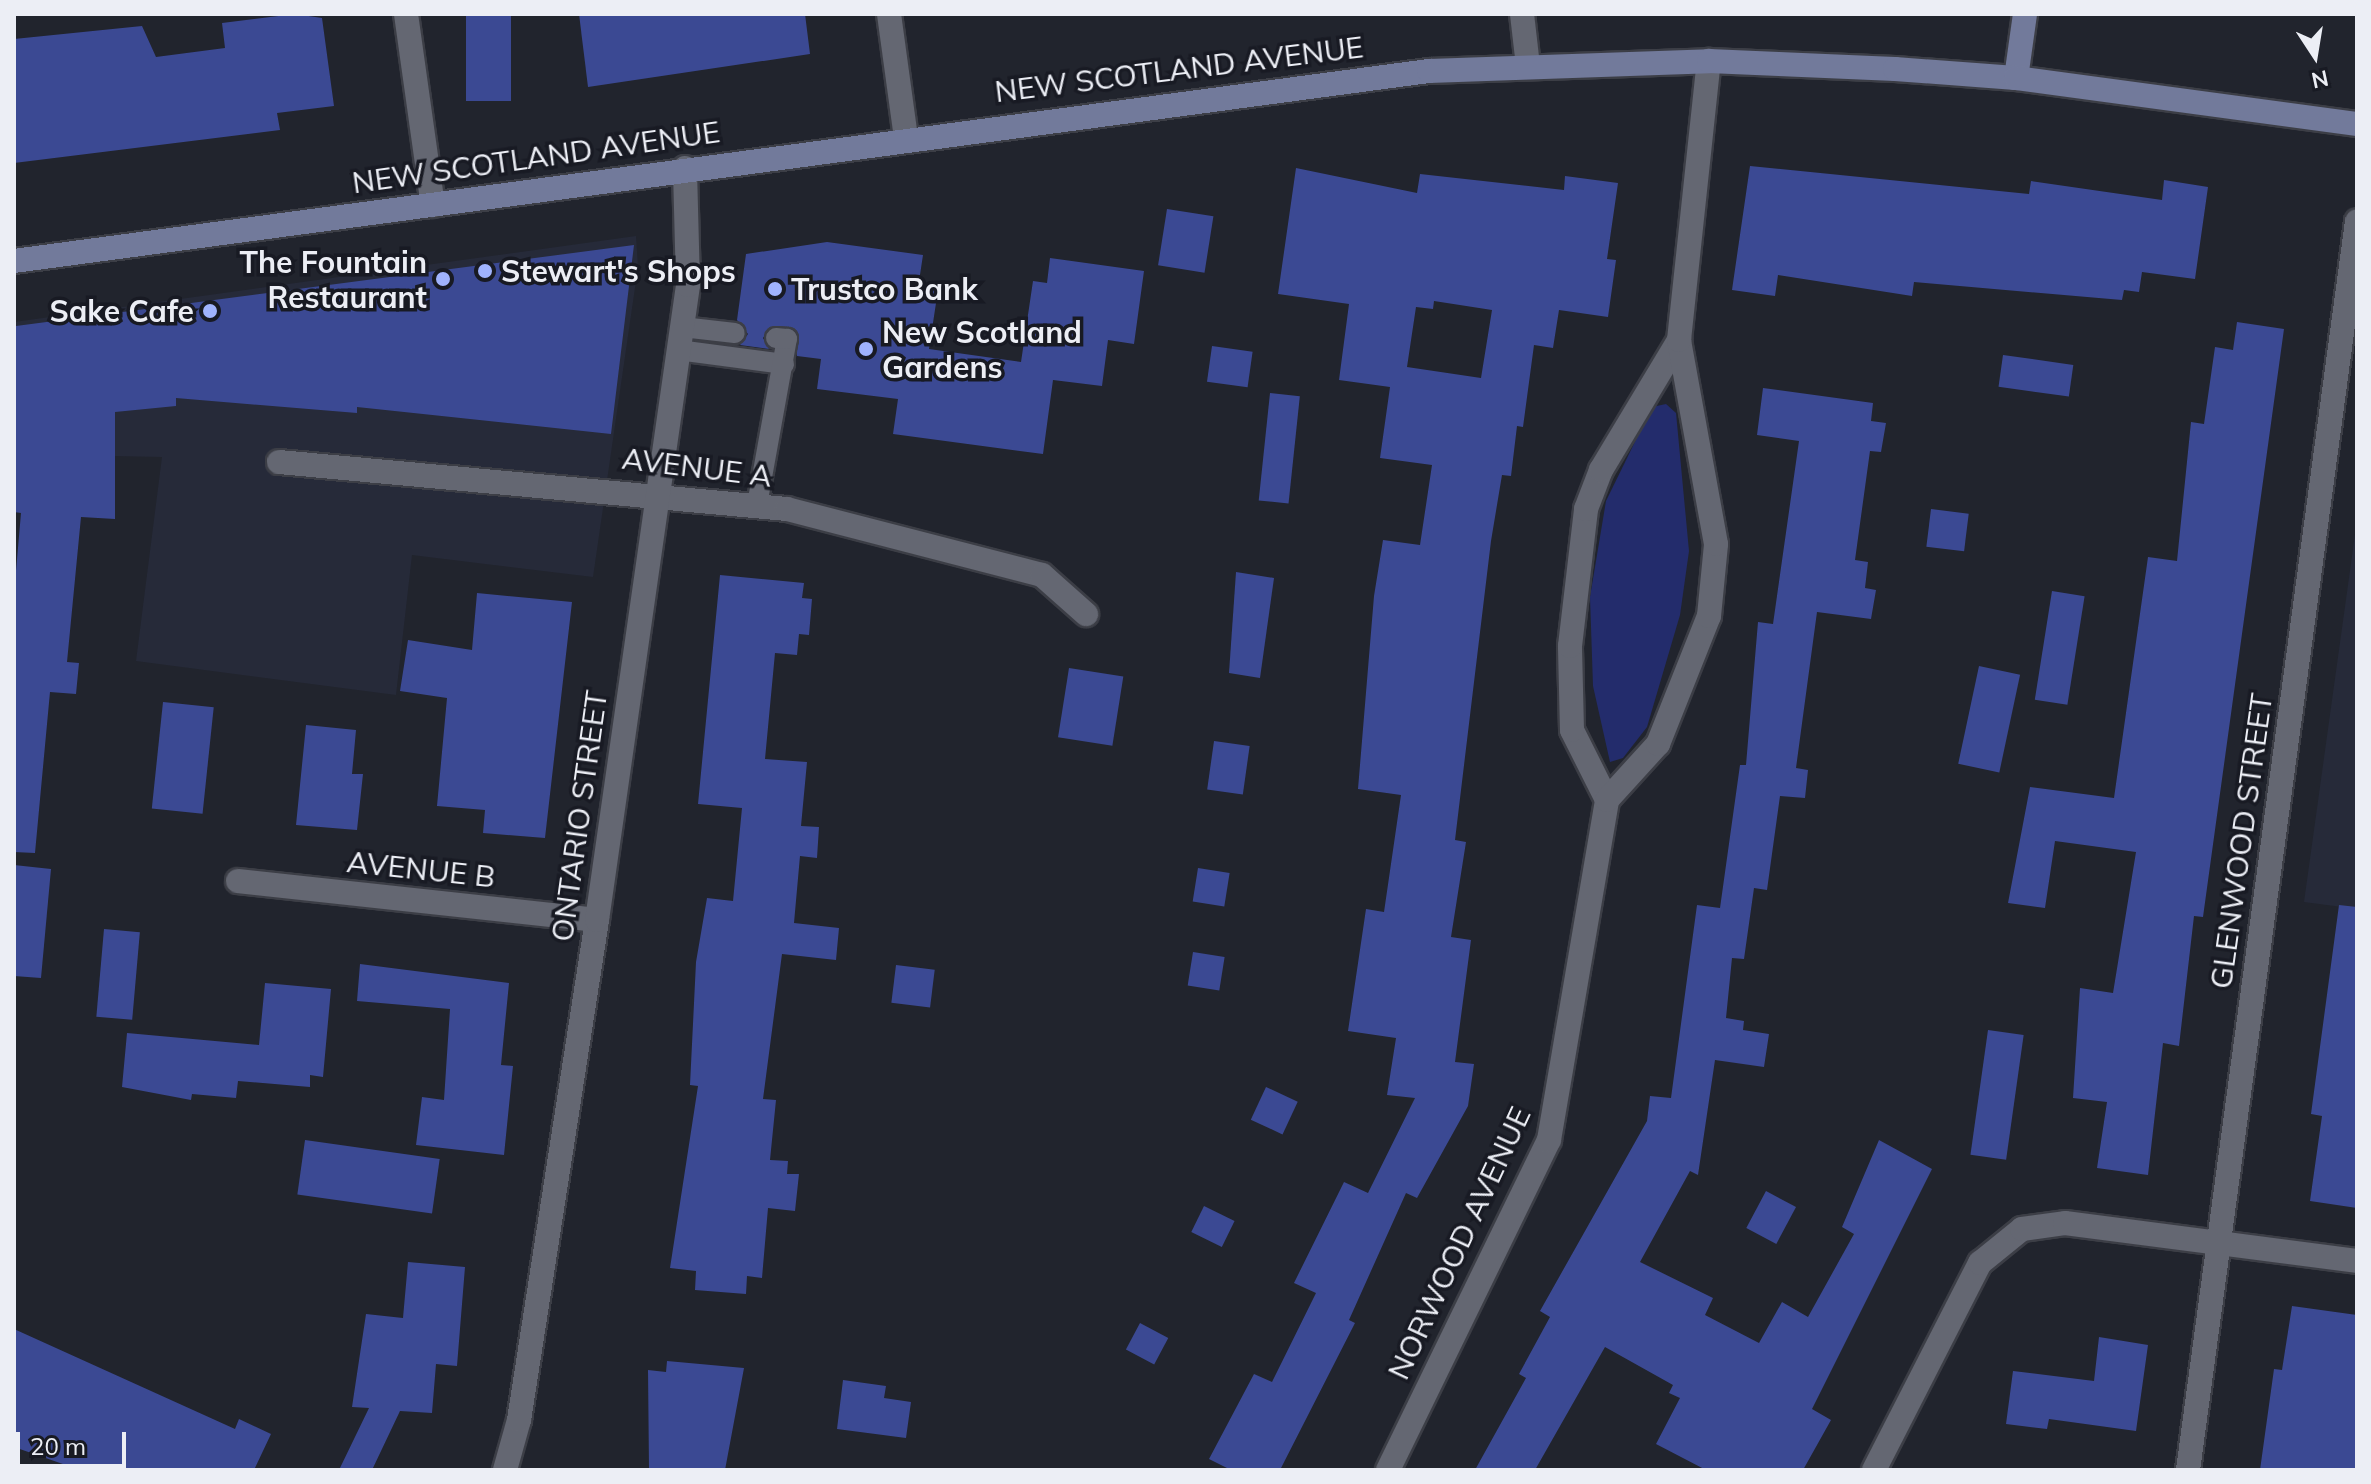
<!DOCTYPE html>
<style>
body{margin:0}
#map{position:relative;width:2371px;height:1484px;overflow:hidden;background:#21242d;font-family:Mulish,sans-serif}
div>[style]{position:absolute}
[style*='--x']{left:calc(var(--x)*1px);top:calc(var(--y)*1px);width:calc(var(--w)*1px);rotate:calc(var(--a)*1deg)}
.built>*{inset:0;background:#262a39}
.green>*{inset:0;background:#232c6c}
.building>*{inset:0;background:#3b4993;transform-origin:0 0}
.roads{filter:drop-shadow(2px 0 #3c3e46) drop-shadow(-2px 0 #3c3e46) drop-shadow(0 2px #3c3e46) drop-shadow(0 -2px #3c3e46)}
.lane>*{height:20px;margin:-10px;padding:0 10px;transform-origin:10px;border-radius:10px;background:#646772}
.street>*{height:24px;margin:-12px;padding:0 12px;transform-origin:12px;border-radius:12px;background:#646772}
.secondary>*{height:24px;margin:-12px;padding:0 12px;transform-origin:12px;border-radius:12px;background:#727a9b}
.dots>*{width:22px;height:22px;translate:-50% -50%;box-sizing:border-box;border:4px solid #181a23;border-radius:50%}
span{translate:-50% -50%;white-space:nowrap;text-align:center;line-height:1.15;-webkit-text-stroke:7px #181a23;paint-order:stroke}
.street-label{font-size:30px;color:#eceef5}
.poi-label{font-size:30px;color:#eceef5;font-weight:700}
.right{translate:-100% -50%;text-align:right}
.left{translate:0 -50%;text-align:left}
.frame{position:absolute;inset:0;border:16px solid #eceef5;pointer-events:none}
.north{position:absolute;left:2275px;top:16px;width:80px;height:80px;-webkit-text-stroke:6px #181a23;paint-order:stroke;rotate:168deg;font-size:22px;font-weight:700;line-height:32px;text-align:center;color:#eceef5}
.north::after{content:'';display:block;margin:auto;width:28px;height:36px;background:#eceef5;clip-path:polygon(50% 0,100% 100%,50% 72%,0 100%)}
.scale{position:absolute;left:16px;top:1432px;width:110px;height:36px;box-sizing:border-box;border:4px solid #eceef5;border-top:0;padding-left:10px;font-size:24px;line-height:28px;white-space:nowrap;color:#eceef5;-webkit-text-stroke:6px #181a23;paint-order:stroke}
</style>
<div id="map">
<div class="built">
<div style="clip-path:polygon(636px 236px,638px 267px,593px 577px,412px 555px,396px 695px,136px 661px,162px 457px,14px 454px,14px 322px)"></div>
<div style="clip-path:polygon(2357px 520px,2357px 909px,2304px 902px)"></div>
</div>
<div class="green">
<div style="clip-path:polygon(1666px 404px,1676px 413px,1689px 551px,1680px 615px,1647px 727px,1623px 758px,1610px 762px,1593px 686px,1590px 597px,1606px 501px,1652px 407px)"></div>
</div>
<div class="building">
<div style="clip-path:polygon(295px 14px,322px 18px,334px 106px,277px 113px,280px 130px,14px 163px,14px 39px,142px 26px,156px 57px,225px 48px,222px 23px)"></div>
<div style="left:466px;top:14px;width:45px;height:87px"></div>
<div style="clip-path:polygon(579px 14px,805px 14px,810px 54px,588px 87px)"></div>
<div style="clip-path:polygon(1750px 166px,2029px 194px,2031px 181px,2162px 200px,2164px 180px,2208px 187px,2195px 279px,2142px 272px,2139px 292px,2124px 290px,2122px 300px,1914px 282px,1912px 296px,1778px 275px,1775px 296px,1732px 290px)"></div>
<div style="clip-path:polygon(evenodd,1296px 168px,1417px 193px,1420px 174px,1564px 190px,1565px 176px,1618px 183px,1607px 259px,1616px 260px,1608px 317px,1559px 310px,1553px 348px,1534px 345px,1523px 427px,1517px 426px,1511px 476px,1502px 475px,1491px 541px,1455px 840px,1466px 842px,1451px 937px,1471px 940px,1455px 1062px,1474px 1064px,1468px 1106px,1417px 1198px,1406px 1193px,1349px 1320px,1355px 1323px,1280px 1470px,1231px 1470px,1209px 1459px,1254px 1374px,1272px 1382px,1316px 1293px,1294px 1283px,1344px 1182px,1368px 1193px,1415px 1098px,1387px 1095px,1396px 1038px,1348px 1031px,1366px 909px,1384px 912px,1401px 795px,1358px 789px,1374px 596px,1383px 540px,1420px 545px,1432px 465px,1380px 458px,1390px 387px,1339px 380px,1349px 304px,1278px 294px,1296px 168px,1434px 301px,1492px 310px,1481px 378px,1407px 367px,1416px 307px,1433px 309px,1434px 301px)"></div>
<div style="left:1167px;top:209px;width:47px;height:57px;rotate:9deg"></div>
<div style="clip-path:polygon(827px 242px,923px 255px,918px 288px,938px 290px,929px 349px,1021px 362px,1033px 281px,1047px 283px,1050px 258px,1144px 271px,1134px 344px,1108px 340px,1102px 386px,1053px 380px,1043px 454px,893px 434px,898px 399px,817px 389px,821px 359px,797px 356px,794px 328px,770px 327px,763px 338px,769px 349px,740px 345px,748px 334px,737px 320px,746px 254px)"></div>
<div style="clip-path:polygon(634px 245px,611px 434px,357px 407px,357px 413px,176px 398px,176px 406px,115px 412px,115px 519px,81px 517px,67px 662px,79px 663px,76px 694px,50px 692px,35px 853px,14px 852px,14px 594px,21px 513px,14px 512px,16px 326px)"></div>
<div style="clip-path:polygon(2237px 322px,2284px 329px,2203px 917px,2194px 916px,2179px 1046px,2163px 1043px,2148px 1175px,2097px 1168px,2107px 1102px,2073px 1098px,2080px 988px,2113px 993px,2136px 852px,2055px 841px,2045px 908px,2008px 903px,2030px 787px,2114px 798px,2148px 557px,2177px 561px,2191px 422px,2204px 424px,2215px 347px,2233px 350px)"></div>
<div style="left:1212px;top:346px;width:41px;height:36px;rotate:8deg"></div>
<div style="left:2003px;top:355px;width:71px;height:32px;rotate:8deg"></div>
<div style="clip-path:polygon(1763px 388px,1873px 403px,1871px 421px,1886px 423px,1881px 452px,1870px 451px,1855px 560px,1868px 562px,1865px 588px,1876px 590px,1871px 619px,1817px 612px,1796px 768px,1808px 770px,1805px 798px,1780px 796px,1767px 890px,1754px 888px,1744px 959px,1732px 958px,1726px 1018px,1744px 1021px,1743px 1030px,1769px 1034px,1764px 1067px,1715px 1060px,1698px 1175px,1690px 1171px,1640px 1262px,1713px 1298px,1705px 1315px,1759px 1343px,1782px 1302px,1808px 1317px,1854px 1234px,1842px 1227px,1879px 1140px,1932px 1169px,1812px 1409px,1831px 1420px,1803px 1470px,1706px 1470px,1656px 1444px,1680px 1398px,1669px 1393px,1673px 1385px,1605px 1347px,1535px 1470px,1475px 1470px,1526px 1378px,1519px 1374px,1550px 1317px,1540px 1311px,1647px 1121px,1650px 1096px,1671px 1098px,1697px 905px,1720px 908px,1740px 765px,1746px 765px,1758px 622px,1773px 624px,1799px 441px,1757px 435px)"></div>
<div style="left:1270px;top:393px;width:30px;height:108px;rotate:6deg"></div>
<div style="left:1931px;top:509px;width:38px;height:38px;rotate:7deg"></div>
<div style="clip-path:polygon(1236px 572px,1274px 578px,1260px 678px,1229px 673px)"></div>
<div style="clip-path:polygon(720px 575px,804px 583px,802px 598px,812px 599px,809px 635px,799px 634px,797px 655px,775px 653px,765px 759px,807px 762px,801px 826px,819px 827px,817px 858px,800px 856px,794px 923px,839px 928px,836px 960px,782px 954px,763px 1099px,776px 1100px,770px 1160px,788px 1161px,787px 1174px,799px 1174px,795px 1211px,768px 1208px,762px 1278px,747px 1276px,746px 1294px,695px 1290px,696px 1271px,670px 1268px,698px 1086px,690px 1085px,696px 962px,707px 898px,733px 901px,742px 808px,698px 804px)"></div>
<div style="left:2052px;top:591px;width:33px;height:110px;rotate:9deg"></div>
<div style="clip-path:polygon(477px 593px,572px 602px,545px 838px,483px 833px,485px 810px,437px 806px,447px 698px,400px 691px,408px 640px,472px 650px)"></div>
<div style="left:1979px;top:666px;width:42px;height:100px;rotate:12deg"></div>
<div style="left:1069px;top:668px;width:55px;height:70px;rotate:9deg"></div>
<div style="left:163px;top:702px;width:51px;height:107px;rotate:6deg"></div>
<div style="clip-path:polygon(306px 725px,356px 730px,352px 774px,363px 774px,357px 830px,296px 825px)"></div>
<div style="left:1214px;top:741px;width:36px;height:49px;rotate:8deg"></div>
<div style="clip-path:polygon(14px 865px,51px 869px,41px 978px,14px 976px)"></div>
<div style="left:1198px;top:868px;width:32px;height:34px;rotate:9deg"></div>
<div style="clip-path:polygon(2339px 905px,2357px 907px,2357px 1208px,2310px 1201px,2322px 1116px,2311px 1114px)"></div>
<div style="left:104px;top:929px;width:36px;height:88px;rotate:5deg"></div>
<div style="left:1193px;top:952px;width:32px;height:34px;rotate:9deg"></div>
<div style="clip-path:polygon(360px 964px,509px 983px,501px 1065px,513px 1066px,504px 1155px,416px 1145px,422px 1097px,444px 1100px,450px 1009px,357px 1001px)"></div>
<div style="left:896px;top:965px;width:39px;height:38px;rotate:7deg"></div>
<div style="clip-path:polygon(265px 983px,331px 989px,323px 1077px,310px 1075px,310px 1087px,238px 1081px,236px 1098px,192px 1094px,191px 1100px,122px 1087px,127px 1033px,259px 1045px)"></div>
<div style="left:1988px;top:1030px;width:36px;height:126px;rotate:8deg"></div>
<div style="left:1266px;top:1087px;width:35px;height:36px;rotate:25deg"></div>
<div style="left:305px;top:1140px;width:136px;height:55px;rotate:8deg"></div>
<div style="left:1766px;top:1191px;width:34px;height:42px;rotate:28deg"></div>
<div style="left:1204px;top:1206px;width:34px;height:29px;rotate:26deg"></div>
<div style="clip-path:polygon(408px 1262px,465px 1267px,457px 1366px,436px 1364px,432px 1413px,400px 1411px,372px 1470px,339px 1470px,369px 1408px,352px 1407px,366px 1314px,403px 1318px)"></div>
<div style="clip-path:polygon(2292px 1306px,2357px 1315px,2357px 1470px,2260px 1470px,2274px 1369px,2282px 1370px)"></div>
<div style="left:1140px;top:1323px;width:32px;height:30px;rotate:28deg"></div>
<div style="clip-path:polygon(14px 1329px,235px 1429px,239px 1419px,271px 1434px,254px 1470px,80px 1470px,14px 1447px)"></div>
<div style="clip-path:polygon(2099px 1337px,2148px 1345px,2136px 1431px,2049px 1419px,2047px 1429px,2006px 1424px,2013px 1371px,2094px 1381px)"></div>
<div style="clip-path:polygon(667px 1361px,744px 1368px,725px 1470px,649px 1470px,648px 1370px,666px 1372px)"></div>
<div style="clip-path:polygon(843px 1380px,886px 1386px,884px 1398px,911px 1402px,906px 1438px,837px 1429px)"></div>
</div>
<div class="roads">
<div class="lane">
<div style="--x:682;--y:327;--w:53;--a:6.5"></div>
<div style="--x:678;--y:350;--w:107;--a:7.5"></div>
<div style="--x:757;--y:505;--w:169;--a:-79.8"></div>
<div style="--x:787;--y:339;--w:11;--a:-175"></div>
</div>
<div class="street">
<div style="--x:406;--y:14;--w:193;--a:82"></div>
<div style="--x:889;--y:14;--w:125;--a:82.2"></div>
<div style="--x:1522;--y:14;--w:52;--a:83.4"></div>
<div style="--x:279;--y:462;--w:510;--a:5.29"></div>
<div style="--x:787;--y:509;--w:263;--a:14.5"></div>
<div style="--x:1042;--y:575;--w:59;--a:41.6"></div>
<div style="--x:1607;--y:800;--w:78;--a:-116.6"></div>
<div style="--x:1572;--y:730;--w:84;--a:-91.4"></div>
<div style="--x:1570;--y:646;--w:138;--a:-83.3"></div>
<div style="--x:1586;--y:509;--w:42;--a:-69"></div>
<div style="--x:1601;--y:470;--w:152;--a:-59"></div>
<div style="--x:238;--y:881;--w:361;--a:6.2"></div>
<div style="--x:505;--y:1470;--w:52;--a:-74.4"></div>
<div style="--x:519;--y:1420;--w:506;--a:-81.13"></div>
<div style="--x:597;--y:920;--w:641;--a:-81.84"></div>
<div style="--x:688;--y:285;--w:117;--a:-91.5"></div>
<div style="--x:1388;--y:1470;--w:367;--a:-64"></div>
<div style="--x:1549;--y:1140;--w:345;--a:-80.3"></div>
<div style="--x:1607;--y:800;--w:76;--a:-47.7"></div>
<div style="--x:1658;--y:744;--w:138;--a:-68.3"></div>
<div style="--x:1709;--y:616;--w:72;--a:-84.4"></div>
<div style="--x:1716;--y:544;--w:207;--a:-100.3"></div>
<div style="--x:1679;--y:340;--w:281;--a:-83.9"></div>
<div style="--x:1874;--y:1470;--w:233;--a:-62.9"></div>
<div style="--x:1980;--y:1263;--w:54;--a:-39"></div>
<div style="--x:2022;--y:1229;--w:43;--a:-7.9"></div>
<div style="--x:2065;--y:1223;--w:294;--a:7.4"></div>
<div style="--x:2188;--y:1470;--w:1260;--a:-82.29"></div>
</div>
<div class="secondary">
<div style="--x:2016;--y:78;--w:65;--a:-82"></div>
<div style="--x:14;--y:261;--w:1428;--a:-7.65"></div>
<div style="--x:1429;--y:71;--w:280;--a:-2"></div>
<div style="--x:1709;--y:61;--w:186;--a:2.5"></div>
<div style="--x:1895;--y:69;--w:121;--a:4.3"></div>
<div style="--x:2016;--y:78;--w:344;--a:7.7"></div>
</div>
</div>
<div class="dots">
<div style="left:485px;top:271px;background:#a0b3fd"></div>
<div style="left:443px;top:279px;background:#a0b3fd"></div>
<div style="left:775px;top:289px;background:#a0b3fd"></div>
<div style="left:210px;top:311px;background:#a0b3fd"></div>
<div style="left:866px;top:349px;background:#a0b3fd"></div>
</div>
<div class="street-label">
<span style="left:1179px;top:69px;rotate:-7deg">NEW SCOTLAND AVENUE</span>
<span style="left:536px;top:157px;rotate:-8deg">NEW SCOTLAND AVENUE</span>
<span style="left:697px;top:467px;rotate:7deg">AVENUE A</span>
<span style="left:579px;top:816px;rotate:-82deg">ONTARIO STREET</span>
<span style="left:2241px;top:841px;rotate:-82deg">GLENWOOD STREET</span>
<span style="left:421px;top:869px;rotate:6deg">AVENUE B</span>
<span style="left:1459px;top:1243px;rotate:-65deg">NORWOOD AVENUE</span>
</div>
<div class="poi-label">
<span class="right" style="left:427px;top:279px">The Fountain<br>Restaurant</span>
<span class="left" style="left:501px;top:271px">Stewart's Shops</span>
<span class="left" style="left:791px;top:289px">Trustco Bank</span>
<span class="right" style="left:194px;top:311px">Sake Cafe</span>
<span class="left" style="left:882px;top:349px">New Scotland<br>Gardens</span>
</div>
<div class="frame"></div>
<div class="north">N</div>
<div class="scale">20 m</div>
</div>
